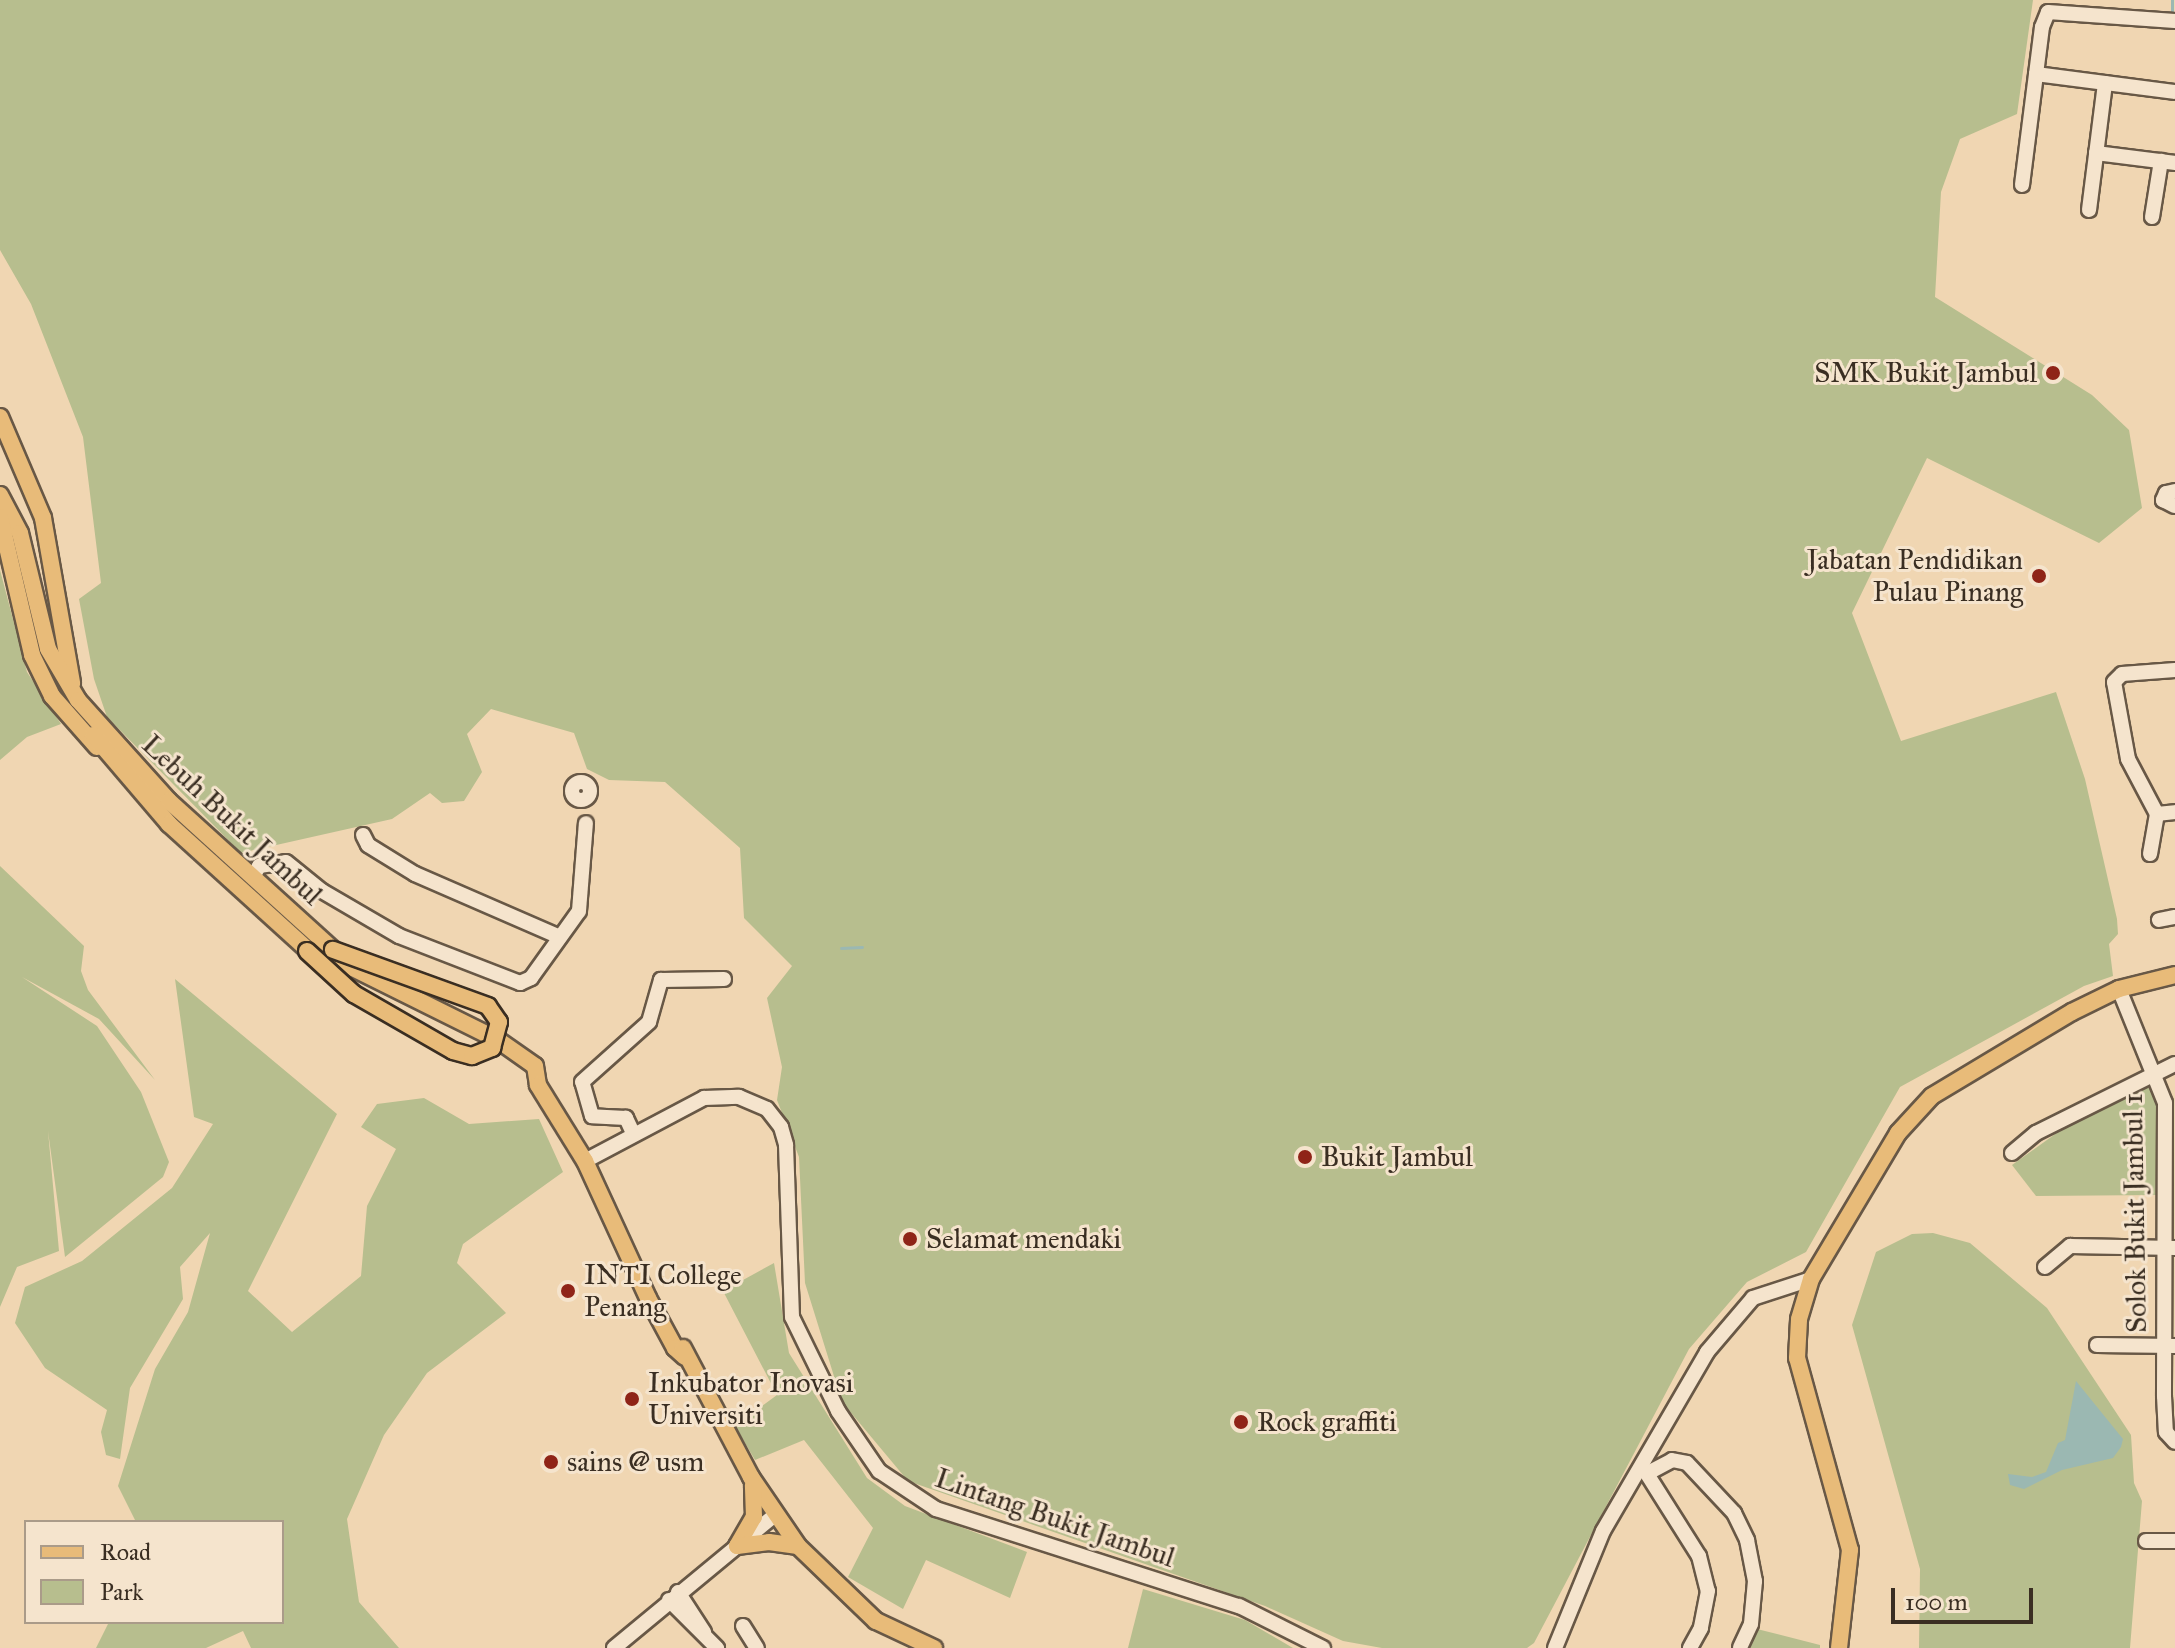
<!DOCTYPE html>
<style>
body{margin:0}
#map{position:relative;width:2175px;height:1648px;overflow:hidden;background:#f0d6b2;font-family:"IM FELL Great Primer",serif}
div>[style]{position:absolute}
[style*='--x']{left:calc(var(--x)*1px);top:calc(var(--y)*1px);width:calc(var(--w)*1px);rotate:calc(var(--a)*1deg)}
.green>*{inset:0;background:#b7be8e}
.water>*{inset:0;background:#9bb8b2}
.stream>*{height:3px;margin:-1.5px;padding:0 1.5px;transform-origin:1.5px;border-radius:1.5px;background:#9bb8b2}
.roads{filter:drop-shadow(2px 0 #685846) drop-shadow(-2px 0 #685846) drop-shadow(0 2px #685846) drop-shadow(0 -2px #685846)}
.minor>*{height:14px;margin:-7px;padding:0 7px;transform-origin:7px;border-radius:7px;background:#f5e4cd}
.minor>.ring{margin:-7px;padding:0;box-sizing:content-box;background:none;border:14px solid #f5e4cd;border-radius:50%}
.major>*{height:16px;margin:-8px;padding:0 8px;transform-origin:8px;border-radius:8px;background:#e8bb79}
.bridges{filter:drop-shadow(2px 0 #3a2e22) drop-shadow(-2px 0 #3a2e22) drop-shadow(0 2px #3a2e22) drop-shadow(0 -2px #3a2e22)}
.major-bridge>*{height:16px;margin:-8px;padding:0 8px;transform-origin:8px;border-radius:8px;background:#e8bb79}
.dots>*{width:22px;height:22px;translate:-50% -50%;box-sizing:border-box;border:4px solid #f5e4cd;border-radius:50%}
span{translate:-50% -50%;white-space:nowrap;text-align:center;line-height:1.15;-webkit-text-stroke:6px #f5e4cd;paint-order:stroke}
.poi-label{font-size:28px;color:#3a2e22}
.right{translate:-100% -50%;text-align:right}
.left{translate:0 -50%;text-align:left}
.street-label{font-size:28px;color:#3a2e22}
.legend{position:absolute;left:24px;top:1520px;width:260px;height:104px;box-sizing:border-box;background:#f5e4cd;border:2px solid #aa9b89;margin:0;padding:10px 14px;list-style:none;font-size:24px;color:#3a2e22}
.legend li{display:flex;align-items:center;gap:16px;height:40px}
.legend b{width:40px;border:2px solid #aa9b89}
.scale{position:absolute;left:1891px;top:1588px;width:142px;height:36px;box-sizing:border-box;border:4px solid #3a2e22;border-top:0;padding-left:10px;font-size:24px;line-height:28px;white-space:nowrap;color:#3a2e22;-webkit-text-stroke:6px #f5e4cd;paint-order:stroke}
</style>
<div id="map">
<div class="green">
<div style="clip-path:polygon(0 0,2033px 0,2017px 114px,1960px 139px,1941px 192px,1935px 297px,2092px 395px,2129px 430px,2142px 508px,2099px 543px,1927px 458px,1852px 613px,1901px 741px,2056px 692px,2085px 779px,2117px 919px,2118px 934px,2109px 944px,2113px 976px,2084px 986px,1900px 1087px,1806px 1252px,1747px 1282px,1689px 1349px,1534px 1643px,1527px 1648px,1382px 1648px,1343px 1641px,1265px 1606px,908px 1481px,842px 1402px,805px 1283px,799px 1157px,777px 1100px,782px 1067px,767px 998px,792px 966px,744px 918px,740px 848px,665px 782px,609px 780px,587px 769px,574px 733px,491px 709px,467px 734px,482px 772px,464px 801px,442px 803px,430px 793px,392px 819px,241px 853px,107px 717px,94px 679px,79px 599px,101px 583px,83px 437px,31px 304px,0 250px)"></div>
<div style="clip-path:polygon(0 570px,27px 672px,61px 724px,27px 737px,0 760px)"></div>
<div style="clip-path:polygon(0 866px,84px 946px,81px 971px,88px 990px,155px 1080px,99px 1019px,22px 977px,97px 1026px,141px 1092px,169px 1162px,163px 1177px,65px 1257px,48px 1131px,59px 1251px,17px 1267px,0 1307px)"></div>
<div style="clip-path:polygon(175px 979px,337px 1114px,248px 1291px,292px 1332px,361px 1276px,367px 1206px,396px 1149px,361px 1127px,377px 1104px,424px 1098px,469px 1124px,539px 1119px,563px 1172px,463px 1244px,457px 1263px,506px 1313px,427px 1373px,384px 1435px,347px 1519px,359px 1602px,399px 1648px,251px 1648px,243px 1631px,206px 1648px,96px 1648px,109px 1622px,282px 1622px,282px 1522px,136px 1522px,118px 1486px,155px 1369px,188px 1312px,210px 1233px,180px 1267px,183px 1299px,130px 1388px,120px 1459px,106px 1455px,101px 1432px,107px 1410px,45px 1368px,15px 1323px,25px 1287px,82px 1261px,172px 1188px,213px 1124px,194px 1117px)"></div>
<div style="clip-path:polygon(2145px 1087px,2154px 1089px,2159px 1100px,2156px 1195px,2036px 1196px,2012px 1165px,2065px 1127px)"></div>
<div style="clip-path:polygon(1933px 1233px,1970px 1243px,2047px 1308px,2131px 1435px,2134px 1483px,2142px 1501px,2130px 1648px,1919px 1648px,1920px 1569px,1852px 1325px,1876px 1252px,1912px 1234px)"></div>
<div style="clip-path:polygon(774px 1263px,789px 1353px,867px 1478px,905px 1506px,1027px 1552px,1010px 1598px,926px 1560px,903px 1609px,848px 1577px,873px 1528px,804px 1440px,755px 1460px,735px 1426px,777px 1395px,723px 1291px)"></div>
<div style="clip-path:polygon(1143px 1589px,1245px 1620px,1293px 1648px,1128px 1648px)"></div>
<div style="clip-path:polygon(1757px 1629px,1820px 1645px,1820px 1648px,1747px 1648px)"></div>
</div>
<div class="water">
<div style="clip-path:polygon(2076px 1381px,2123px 1439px,2121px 1447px,2113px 1458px,2062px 1470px,2024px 1489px,2010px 1485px,2008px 1474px,2032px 1477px,2046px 1472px,2058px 1443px,2065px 1440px)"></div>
</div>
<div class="stream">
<div style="--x:2172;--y:0;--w:16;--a:90"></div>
<div style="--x:841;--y:948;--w:21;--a:-3"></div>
</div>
<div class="roads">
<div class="minor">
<div style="--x:2036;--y:74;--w:139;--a:7.4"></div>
<div style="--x:2096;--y:153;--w:80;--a:7.2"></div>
<div style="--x:2022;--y:185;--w:159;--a:-82.8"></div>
<div style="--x:2042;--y:27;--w:16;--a:-68"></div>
<div style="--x:2048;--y:12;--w:127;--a:4.1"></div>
<div style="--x:2089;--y:210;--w:128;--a:-82.8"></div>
<div style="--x:2152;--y:217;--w:57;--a:-80.9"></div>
<div style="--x:2175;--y:491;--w:9;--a:167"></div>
<div style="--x:2166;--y:493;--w:8;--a:113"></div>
<div style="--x:2163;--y:500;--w:13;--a:27"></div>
<div class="ring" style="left:572px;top:782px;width:4px;height:4px"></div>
<div style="--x:2157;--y:814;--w:18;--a:-6"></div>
<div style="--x:363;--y:835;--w:11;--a:63"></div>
<div style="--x:368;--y:845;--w:55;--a:31.7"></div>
<div style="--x:415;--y:874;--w:158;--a:23.5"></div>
<div style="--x:2150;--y:854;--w:41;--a:-80.1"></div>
<div style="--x:2157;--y:814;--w:62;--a:-117.8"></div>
<div style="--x:2128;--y:759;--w:78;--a:-100.3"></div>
<div style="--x:2114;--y:682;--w:11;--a:-45"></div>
<div style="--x:2122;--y:674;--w:53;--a:-4.3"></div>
<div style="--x:253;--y:877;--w:13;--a:-61"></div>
<div style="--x:259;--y:866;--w:27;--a:-8"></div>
<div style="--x:286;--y:862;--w:46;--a:38.9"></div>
<div style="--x:322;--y:891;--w:89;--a:30.3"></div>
<div style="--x:399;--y:936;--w:130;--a:21.2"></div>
<div style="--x:520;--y:983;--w:12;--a:-24"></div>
<div style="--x:531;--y:978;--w:82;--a:-54.4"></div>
<div style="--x:579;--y:911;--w:88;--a:-85.5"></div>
<div style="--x:2159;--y:920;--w:16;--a:-11"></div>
<div style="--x:2119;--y:989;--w:123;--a:68"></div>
<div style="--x:2165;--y:1103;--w:293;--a:90.2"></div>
<div style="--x:2164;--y:1396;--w:36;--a:87"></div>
<div style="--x:2166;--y:1432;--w:13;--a:48"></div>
<div style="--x:633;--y:1133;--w:17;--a:-115"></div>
<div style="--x:626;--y:1118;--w:34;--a:-177"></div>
<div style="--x:592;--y:1116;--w:35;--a:-106"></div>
<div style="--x:582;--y:1082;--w:90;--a:-41.8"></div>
<div style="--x:649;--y:1022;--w:44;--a:-74.1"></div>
<div style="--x:661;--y:980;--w:63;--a:-0.9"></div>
<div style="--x:2012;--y:1153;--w:31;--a:-40"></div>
<div style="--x:2036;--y:1133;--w:155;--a:-26.4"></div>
<div style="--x:585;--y:1161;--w:135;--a:-27.9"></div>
<div style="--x:704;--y:1098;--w:35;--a:-2"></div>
<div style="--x:739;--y:1097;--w:30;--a:23"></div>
<div style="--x:767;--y:1109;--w:23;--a:52"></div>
<div style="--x:781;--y:1127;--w:19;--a:74"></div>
<div style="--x:786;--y:1145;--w:172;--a:88"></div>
<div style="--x:792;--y:1317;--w:105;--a:63.9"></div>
<div style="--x:838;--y:1411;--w:73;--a:55.7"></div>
<div style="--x:879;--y:1471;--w:69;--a:33.7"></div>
<div style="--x:936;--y:1509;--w:318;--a:17.8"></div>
<div style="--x:1239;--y:1606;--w:94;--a:26.6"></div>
<div style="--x:2045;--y:1267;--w:33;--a:-40"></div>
<div style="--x:2070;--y:1246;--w:105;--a:1.1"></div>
<div style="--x:2097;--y:1345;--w:78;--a:0.7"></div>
<div style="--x:1642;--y:1466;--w:107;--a:57.7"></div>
<div style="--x:1699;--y:1556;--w:36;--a:76"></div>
<div style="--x:1708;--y:1591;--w:38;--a:101"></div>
<div style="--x:1701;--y:1628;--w:23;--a:119"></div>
<div style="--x:1648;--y:1473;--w:27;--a:-28"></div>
<div style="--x:1672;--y:1460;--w:15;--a:11"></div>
<div style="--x:1687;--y:1463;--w:69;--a:46.8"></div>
<div style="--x:1734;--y:1513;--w:30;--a:64"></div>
<div style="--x:1747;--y:1540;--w:42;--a:79"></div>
<div style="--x:1755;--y:1581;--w:43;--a:95.3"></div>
<div style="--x:1751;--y:1624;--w:26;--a:115"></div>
<div style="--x:2146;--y:1541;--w:29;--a:0"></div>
<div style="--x:678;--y:1592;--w:48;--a:57"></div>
<div style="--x:669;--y:1600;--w:68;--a:45"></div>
<div style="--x:743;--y:1626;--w:26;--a:58"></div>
<div style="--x:614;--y:1648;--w:209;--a:-39.6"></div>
<div style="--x:1555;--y:1648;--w:126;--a:-67.7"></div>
<div style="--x:1603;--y:1531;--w:207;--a:-59.8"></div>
<div style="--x:1707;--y:1352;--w:71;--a:-49.6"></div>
<div style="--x:1753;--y:1298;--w:61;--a:-18.1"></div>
</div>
<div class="major">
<div style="--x:0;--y:417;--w:110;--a:66.9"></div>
<div style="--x:43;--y:518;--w:168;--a:80"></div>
<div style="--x:0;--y:495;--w:43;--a:62.2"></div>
<div style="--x:20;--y:533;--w:119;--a:76.4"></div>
<div style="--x:48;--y:649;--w:59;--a:59.5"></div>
<div style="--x:78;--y:700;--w:136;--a:48"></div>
<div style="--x:169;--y:801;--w:248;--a:42.2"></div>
<div style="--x:353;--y:968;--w:162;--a:26.4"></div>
<div style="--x:498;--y:1040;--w:45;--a:35.1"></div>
<div style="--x:535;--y:1066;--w:19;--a:81"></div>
<div style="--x:538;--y:1085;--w:89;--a:58.3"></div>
<div style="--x:585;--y:1161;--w:151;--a:65.3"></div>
<div style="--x:648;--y:1298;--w:57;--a:61.6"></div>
<div style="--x:675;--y:1348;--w:13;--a:42"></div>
<div style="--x:0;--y:517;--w:142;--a:76.9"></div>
<div style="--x:32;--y:655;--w:46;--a:64"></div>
<div style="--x:52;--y:696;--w:68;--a:48.6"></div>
<div style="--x:93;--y:735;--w:117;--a:49.5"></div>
<div style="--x:169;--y:824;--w:200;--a:42.2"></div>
<div style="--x:683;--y:1348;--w:146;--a:62.2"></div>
<div style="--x:751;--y:1477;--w:83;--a:55.7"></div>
<div style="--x:798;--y:1546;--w:108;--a:43.9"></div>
<div style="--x:876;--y:1621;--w:64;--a:25"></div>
<div style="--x:737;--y:1546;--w:34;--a:-60"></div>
<div style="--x:754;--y:1517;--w:32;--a:-92"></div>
<div style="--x:737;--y:1546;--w:32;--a:-7"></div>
<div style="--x:769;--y:1542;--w:29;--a:8"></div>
<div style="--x:1839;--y:1648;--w:99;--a:-83.6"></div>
<div style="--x:1850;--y:1550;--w:199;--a:-105.4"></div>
<div style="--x:1797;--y:1358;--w:39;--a:-87"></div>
<div style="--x:1799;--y:1319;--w:42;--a:-73.3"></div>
<div style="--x:1811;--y:1279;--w:170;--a:-59.2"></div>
<div style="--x:1898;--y:1133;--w:50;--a:-47.4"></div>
<div style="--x:1932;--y:1096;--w:163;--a:-31"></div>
<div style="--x:2072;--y:1012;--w:52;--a:-26.1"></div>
<div style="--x:2119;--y:989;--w:58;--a:-14"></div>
</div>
</div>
<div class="bridges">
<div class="major-bridge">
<div style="--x:307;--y:951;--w:64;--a:42.5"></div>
<div style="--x:354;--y:994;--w:114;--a:29.9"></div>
<div style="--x:453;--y:1051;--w:20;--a:15"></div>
<div style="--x:472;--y:1056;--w:22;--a:-22"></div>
<div style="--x:492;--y:1048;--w:27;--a:-75"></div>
<div style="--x:499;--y:1022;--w:19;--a:-125"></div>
<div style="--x:488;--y:1006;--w:165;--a:-160.1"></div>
</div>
</div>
<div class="dots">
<div style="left:2053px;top:373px;background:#8f2418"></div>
<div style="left:2039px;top:576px;background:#8f2418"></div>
<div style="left:1305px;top:1157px;background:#8f2418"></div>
<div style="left:910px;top:1239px;background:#8f2418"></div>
<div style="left:568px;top:1291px;background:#8f2418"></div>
<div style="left:632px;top:1399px;background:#8f2418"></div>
<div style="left:1241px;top:1422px;background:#8f2418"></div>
<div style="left:551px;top:1462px;background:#8f2418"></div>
</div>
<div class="poi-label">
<span class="right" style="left:2037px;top:373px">SMK Bukit Jambul</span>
<span class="right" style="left:2023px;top:576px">Jabatan Pendidikan<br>Pulau Pinang</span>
<span class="left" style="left:1321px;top:1157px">Bukit Jambul</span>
<span class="left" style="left:926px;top:1239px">Selamat mendaki</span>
<span class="left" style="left:584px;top:1291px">INTI College<br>Penang</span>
<span class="left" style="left:648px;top:1399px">Inkubator Inovasi<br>Universiti</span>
<span class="left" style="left:1257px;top:1422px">Rock graffiti</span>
<span class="left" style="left:567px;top:1462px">sains @ usm</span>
</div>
<div class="street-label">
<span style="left:232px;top:820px;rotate:43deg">Lebuh Bukit Jambul</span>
<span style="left:2135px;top:1213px;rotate:-91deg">Solok Bukit Jambul 1</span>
<span style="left:1055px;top:1518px;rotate:19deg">Lintang Bukit Jambul</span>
</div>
<ul class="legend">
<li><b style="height:10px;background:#e8bb79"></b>Road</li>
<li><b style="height:22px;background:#b7be8e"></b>Park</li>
</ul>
<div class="scale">100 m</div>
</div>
